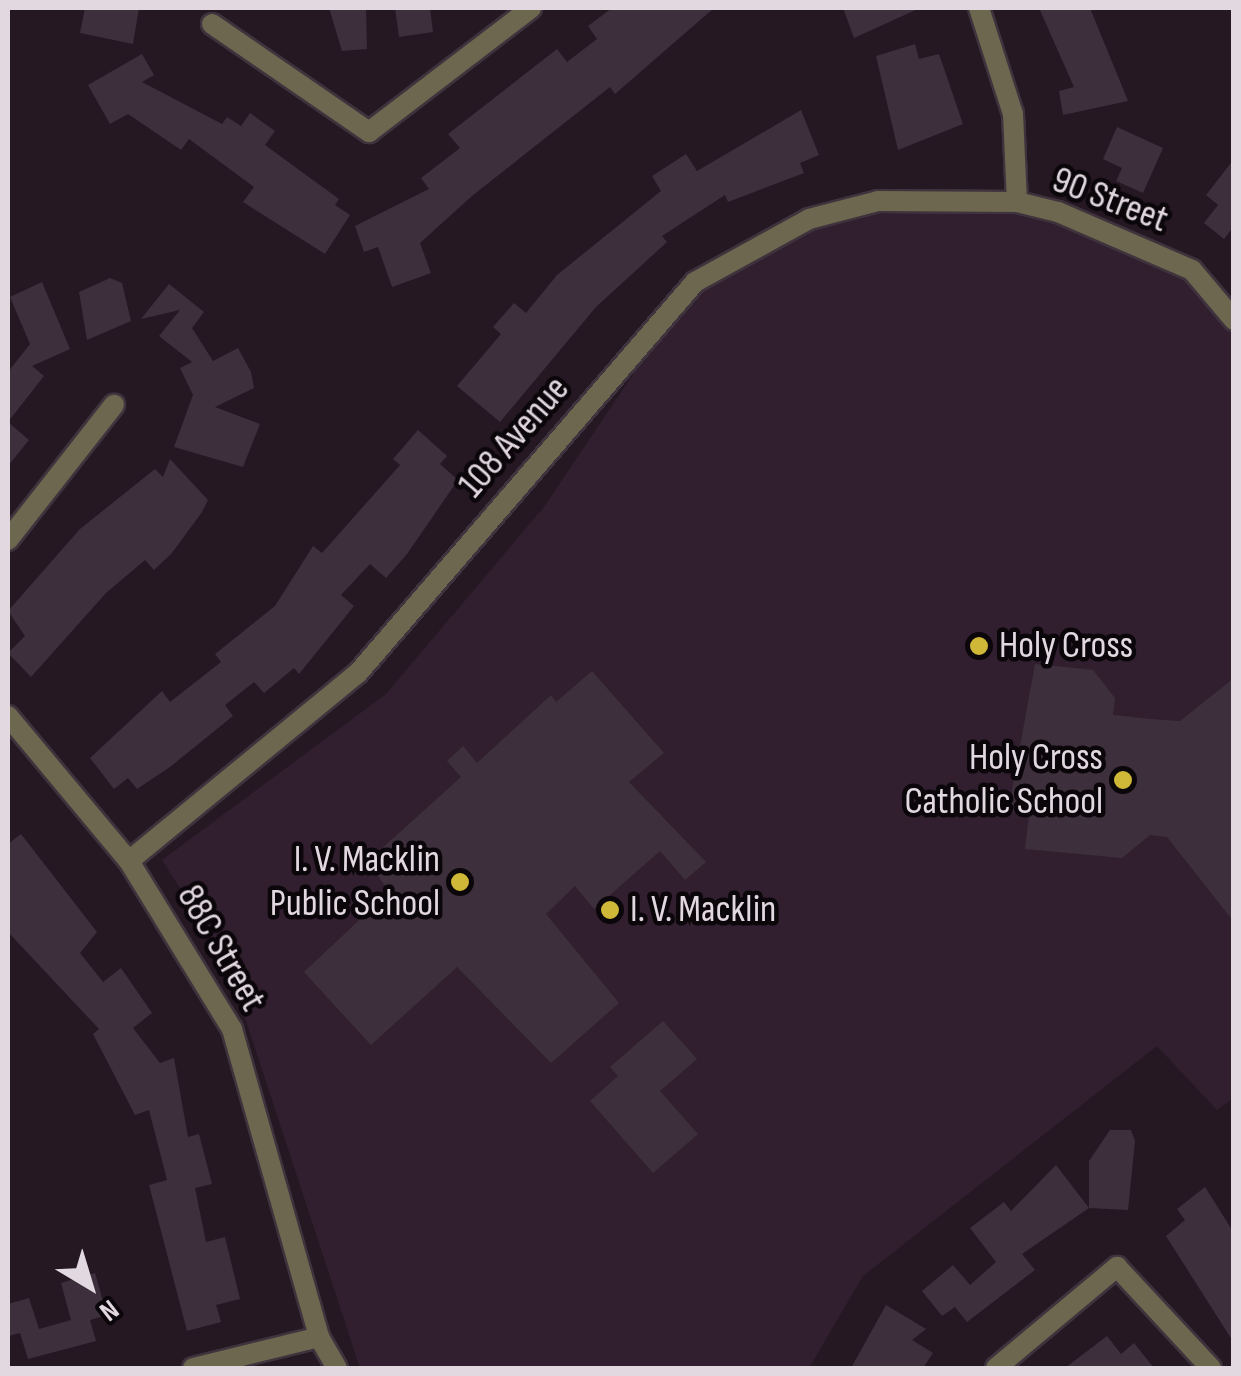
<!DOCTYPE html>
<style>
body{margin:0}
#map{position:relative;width:1241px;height:1376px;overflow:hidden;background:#251823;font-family:"Sofia Sans Condensed",sans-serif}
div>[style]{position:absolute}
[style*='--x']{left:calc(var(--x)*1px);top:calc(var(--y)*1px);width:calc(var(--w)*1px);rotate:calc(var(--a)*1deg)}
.built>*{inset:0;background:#311f2f}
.building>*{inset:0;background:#3d2f3b}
.roads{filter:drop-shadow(2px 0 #3f333d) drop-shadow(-2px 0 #3f333d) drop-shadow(0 2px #3f333d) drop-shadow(0 -2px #3f333d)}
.minor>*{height:20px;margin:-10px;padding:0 10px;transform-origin:10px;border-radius:10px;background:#6c674e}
.tertiary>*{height:20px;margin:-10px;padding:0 10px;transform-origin:10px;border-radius:10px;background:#6c674e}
.dots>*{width:28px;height:28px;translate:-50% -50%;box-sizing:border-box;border:5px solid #0b060a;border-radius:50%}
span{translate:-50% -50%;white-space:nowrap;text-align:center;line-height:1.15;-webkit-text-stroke:9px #0b060a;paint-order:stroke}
.street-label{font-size:38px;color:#e2d9e0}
.poi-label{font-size:38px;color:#e2d9e0}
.left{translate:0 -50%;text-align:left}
.right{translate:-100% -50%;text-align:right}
.frame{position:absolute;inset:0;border:10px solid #e2d9e0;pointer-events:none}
.north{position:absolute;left:40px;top:1236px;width:100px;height:100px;-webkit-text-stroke:8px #0b060a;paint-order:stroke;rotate:142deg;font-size:28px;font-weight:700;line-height:40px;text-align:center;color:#e2d9e0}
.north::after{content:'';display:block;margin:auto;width:35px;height:45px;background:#e2d9e0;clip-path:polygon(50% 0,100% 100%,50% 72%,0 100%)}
</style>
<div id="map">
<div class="built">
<div style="clip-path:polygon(878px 201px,1017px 202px,1192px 270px,1233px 325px,1233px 1098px,1217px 1110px,1157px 1046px,863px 1276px,809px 1368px,360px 1368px,226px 960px,162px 860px,386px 694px,544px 507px,695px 282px,809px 219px)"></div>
</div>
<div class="building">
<div style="clip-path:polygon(85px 8px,139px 8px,133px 44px,80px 33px)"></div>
<div style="clip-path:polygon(329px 8px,366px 8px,367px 49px,342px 51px)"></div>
<div style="clip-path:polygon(395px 8px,430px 8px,433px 32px,399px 37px)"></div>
<div style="clip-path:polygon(612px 8px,714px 8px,615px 94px,610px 87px,472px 196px,420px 243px,431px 273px,392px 287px,378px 247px,364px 252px,355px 226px,429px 189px,421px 178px,460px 148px,448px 134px,557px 49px,567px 62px,597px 39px,588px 26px)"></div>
<div style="clip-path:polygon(843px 8px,920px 8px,854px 38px)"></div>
<div style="clip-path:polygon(1039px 8px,1090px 8px,1128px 101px,1063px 115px,1059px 91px,1074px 87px)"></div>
<div style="clip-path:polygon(915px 44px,919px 59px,939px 54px,963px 124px,898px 150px,876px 56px)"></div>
<div style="clip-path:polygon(142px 54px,154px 75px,142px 82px,222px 124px,227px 117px,241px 126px,250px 113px,275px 131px,265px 145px,339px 199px,335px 205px,350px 215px,325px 254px,243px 202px,254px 187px,189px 139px,181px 150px,128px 114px,110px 124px,88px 85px)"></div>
<div style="clip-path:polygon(801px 110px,819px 155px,800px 163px,804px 173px,728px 202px,725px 195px,662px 236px,667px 242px,596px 307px,500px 422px,457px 386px,501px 334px,493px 327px,514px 303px,526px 313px,557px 275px,661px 191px,652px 176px,686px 154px,697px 171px)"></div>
<div style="clip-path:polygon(1117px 127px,1163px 148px,1143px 193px,1116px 181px,1122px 168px,1103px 159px)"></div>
<div style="clip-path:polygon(1234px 159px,1234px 226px,1224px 239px,1204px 223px,1218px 205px,1206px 195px)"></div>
<div style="clip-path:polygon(110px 278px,122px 283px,131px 321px,87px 340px,79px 292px)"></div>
<div style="clip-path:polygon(42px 282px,70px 349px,32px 366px,44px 376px,8px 422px,29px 440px,8px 466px,8px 372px,30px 344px,10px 297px)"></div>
<div style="clip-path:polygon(169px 284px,204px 312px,192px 328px,213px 361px,238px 348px,251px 372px,254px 388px,215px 407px,260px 424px,243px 467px,174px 447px,193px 395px,180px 368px,192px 362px,159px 336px,180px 310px,141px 319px)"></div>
<div style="clip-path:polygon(418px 430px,447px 456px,440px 464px,458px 480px,407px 554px,386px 578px,370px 564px,341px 595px,354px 606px,299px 674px,294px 668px,264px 693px,254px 682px,225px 705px,233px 716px,170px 767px,137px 789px,128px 778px,114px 789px,90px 758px,162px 691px,170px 702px,221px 662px,215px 654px,275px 606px,313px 546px,322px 553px,400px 465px,393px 459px)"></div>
<div style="clip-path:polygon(170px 459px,208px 500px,202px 512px,172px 553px,154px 570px,145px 560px,106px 593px,31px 677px,8px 653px,25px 636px,8px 611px,80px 529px,155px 469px,163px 477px)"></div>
<div style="clip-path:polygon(1035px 664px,1093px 670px,1115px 698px,1113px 715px,1150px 719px,1180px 721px,1234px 678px,1234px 922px,1167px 837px,1150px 835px,1122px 858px,1025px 849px,1029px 815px,1008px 812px)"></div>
<div style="clip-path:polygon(592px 671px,664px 753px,629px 782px,706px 862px,685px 880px,660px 851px,594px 909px,575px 886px,546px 914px,619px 1003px,551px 1063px,457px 967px,371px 1045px,304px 972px,389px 892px,368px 861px,461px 777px,447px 761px,463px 746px,477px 763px,551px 695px,556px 702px)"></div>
<div style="clip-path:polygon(21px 834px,97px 932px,80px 953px,103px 982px,121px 968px,152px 1013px,133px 1028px,160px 1063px,174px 1058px,188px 1137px,199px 1134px,212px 1184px,195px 1188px,206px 1242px,225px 1237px,240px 1299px,216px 1305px,221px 1322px,187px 1331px,149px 1185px,167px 1180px,149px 1110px,135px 1115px,93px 1034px,99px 1029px,8px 932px,8px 844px)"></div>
<div style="clip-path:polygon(663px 1021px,697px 1059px,660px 1091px,698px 1134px,653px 1173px,590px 1101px,618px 1076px,610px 1067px)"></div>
<div style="clip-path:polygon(1110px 1130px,1131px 1130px,1135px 1141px,1128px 1210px,1089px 1208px,1089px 1161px)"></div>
<div style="clip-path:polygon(1056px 1165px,1089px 1208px,1022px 1254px,1035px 1270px,967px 1322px,955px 1307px,942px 1316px,922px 1291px,953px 1265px,970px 1285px,996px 1262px,970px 1228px,1004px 1202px,1011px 1211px)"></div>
<div style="clip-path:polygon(1205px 1187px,1234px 1233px,1234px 1343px,1166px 1236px,1185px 1220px,1177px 1209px)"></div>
<div style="clip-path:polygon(95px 1273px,107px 1315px,90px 1320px,96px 1341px,28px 1359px,20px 1333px,8px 1336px,8px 1304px,29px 1298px,39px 1329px,71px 1320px,61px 1283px)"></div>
<div style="clip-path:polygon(886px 1305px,926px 1329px,912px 1340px,933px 1353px,923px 1368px,851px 1368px)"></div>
<div style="clip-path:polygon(1107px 1336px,1121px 1354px,1134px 1343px,1154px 1368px,1065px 1368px)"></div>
</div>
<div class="roads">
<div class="minor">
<div style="--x:979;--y:8;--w:111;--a:72.2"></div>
<div style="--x:1013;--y:114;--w:88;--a:87.4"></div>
<div style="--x:212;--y:24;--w:191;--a:34.5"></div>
<div style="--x:369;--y:132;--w:204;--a:-37.4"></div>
<div style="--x:8;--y:540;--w:172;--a:-51.9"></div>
<div style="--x:193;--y:1368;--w:130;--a:-13.8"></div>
<div style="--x:996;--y:1368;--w:158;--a:-39.9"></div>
<div style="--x:1117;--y:1267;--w:138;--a:47.1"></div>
</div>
<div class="tertiary">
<div style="--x:8;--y:716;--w:189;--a:50.2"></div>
<div style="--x:129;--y:861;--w:197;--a:58.5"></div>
<div style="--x:232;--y:1029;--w:320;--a:74.2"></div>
<div style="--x:319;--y:1337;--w:36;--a:60"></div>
<div style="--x:129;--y:861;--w:296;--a:-39.4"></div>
<div style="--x:358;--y:673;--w:516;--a:-49.24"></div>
<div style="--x:695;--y:282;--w:130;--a:-28.9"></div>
<div style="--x:809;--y:219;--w:71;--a:-14.6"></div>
<div style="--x:878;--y:201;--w:139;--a:0.4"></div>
<div style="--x:1017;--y:202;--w:42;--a:13.7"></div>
<div style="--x:1058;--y:212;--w:146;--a:23.4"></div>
<div style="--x:1192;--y:270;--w:65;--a:50"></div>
</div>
</div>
<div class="dots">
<div style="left:979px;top:646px;background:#cfb837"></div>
<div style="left:1123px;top:780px;background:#cfb837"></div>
<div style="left:460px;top:882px;background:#cfb837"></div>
<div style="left:610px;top:910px;background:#cfb837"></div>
</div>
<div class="street-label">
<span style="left:1110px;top:200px;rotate:21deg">90 Street</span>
<span style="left:514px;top:437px;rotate:-49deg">108 Avenue</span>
<span style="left:221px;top:948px;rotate:60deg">88C Street</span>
</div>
<div class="poi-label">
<span class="left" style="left:999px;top:646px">Holy Cross</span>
<span class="right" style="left:1103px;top:780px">Holy Cross<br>Catholic School</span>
<span class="right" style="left:440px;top:882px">I. V. Macklin<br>Public School</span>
<span class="left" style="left:630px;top:910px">I. V. Macklin</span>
</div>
<div class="frame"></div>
<div class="north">N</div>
</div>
